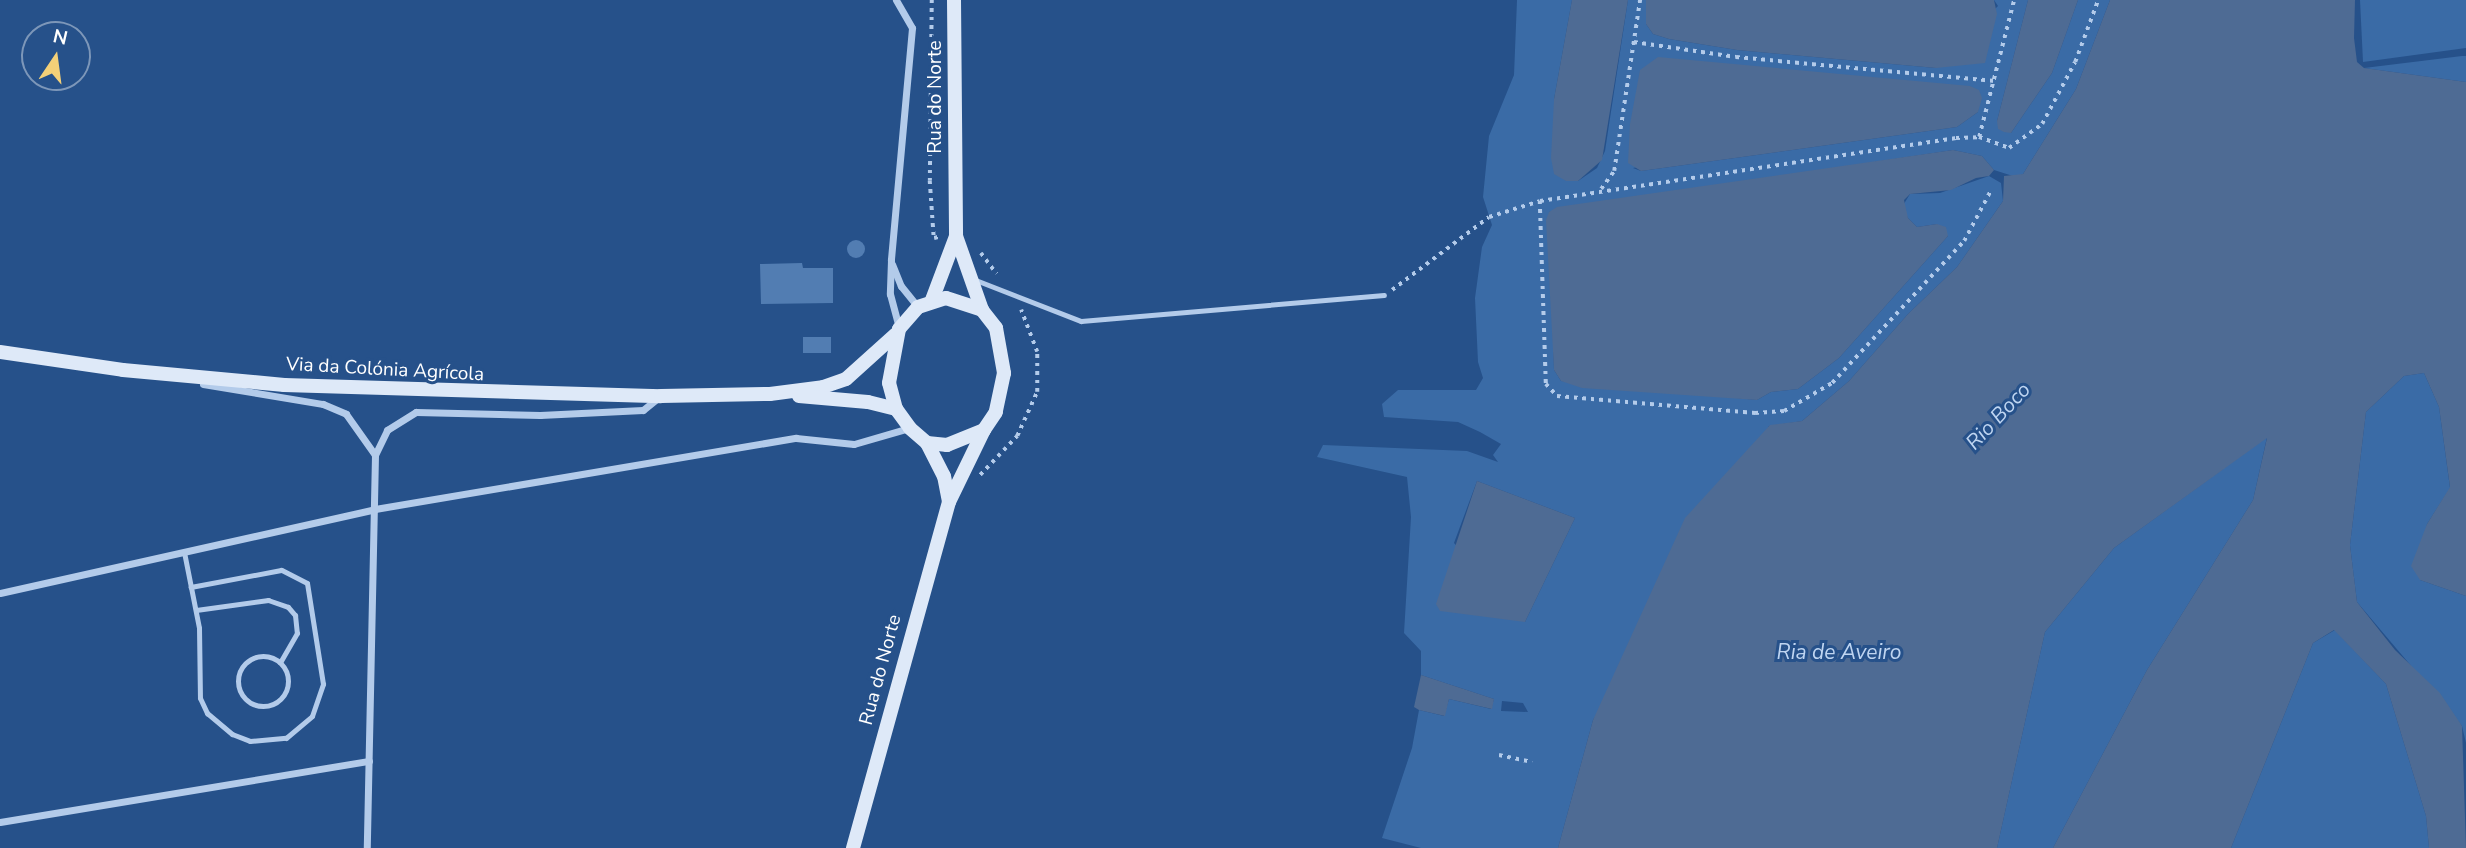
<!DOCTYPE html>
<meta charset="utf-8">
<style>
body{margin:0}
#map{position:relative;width:2466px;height:848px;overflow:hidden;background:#26518a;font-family:"Nunito Sans",sans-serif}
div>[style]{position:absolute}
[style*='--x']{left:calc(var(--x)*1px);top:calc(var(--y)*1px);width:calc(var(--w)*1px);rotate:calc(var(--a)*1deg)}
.green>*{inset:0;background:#3a6ba6}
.water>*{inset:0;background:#4e6b94}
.building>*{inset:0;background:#527db2;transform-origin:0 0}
.round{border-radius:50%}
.path>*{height:3.5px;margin-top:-1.75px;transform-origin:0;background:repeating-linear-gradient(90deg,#b3cbea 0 3.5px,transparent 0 8.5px)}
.service>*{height:5px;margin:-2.5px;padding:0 2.5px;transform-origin:2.5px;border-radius:2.5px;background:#b3cbea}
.service>.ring{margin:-2.5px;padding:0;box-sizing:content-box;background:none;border:5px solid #b3cbea;border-radius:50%}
.minor>*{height:7px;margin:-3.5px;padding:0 3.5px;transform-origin:3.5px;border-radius:3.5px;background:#b3cbea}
.secondary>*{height:14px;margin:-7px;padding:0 7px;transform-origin:7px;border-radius:7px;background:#dee9f8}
span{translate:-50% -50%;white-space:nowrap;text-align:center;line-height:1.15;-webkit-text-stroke:6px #26518a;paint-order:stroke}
.street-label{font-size:19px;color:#fff}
.water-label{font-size:21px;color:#bfd5f1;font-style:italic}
.north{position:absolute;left:21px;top:21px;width:70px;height:70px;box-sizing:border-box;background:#26518a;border:2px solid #7d97b9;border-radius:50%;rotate:13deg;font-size:19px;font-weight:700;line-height:28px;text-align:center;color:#fff}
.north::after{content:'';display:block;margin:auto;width:24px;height:32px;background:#f3d078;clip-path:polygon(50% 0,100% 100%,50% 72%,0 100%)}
</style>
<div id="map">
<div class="green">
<div style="clip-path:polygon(evenodd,1517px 0,1572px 0,1554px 99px,1566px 181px,1578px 181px,1597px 168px,1605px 151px,1628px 0,1646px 0,1646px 24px,1653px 34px,1669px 39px,1737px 50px,1936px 68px,1998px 6px,1994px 0,2028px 0,1997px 121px,2011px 133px,2052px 73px,2078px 0,2110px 0,2076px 89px,2023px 174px,2016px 177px,1994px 170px,1982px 156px,1953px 150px,1549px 212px,1554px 370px,1561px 381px,1757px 400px,1771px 392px,1798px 389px,1839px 358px,1948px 236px,1937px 224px,1917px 227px,1908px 218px,1902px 207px,1910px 194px,1940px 193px,1989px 176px,2001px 183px,2003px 201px,1957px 267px,1908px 314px,1849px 381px,1802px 421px,1769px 426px,1593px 720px,1558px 848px,1421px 848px,1382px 838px,1412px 748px,1419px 710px,1444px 716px,1449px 699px,1491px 709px,1494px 699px,1421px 675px,1421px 651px,1404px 633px,1411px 517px,1407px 477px,1317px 457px,1323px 445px,1467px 451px,1498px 462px,1493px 455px,1501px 444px,1480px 432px,1458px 422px,1384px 417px,1382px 404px,1398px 390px,1476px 390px,1483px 378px,1478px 362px,1475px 298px,1482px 247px,1492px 225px,1483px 197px,1489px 136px,1514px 75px,1517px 0,1979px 90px,1978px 112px,1957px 127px,1641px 171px,1633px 168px,1979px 90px,1517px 0,1477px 481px,1575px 518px,1525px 622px,1454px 543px,1477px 481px,1517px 0,1502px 701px,1523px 703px,1528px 712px,1501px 711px,1502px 701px)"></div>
<div style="clip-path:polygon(2360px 0,2466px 0,2466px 48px,2363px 62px)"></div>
<div style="clip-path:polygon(2462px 56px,2466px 56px,2466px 82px,2364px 68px)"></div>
<div style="clip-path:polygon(2424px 373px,2439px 407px,2450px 488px,2427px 524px,2420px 580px,2466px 596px,2466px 743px,2462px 726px,2357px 602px,2350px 545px,2366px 412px,2404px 376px)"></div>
<div style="clip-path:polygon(2267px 437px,2253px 500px,2147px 670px,2053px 848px,1997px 848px,2045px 632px,2114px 548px)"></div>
<div style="clip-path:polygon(2335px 630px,2386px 684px,2426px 816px,2429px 848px,2231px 848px,2313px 643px)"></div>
</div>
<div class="water">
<div style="clip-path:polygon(1572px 0,1628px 0,1602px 160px,1578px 181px,1566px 181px,1554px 174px,1551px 158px,1554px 99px)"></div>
<div style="clip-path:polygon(1646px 0,1994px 0,1997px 14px,1985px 63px,1936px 68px,1737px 50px,1669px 39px,1653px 34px,1646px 24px)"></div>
<div style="clip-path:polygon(2028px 0,2078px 0,2052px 73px,2011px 133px,2004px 132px,1998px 129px,1997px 121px)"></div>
<div style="clip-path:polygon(2110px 0,2355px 0,2354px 38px,2357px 62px,2364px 68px,2466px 82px,2466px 596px,2420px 580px,2411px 566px,2427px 524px,2450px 487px,2439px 407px,2424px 373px,2404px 376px,2366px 412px,2350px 545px,2357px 602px,2395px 650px,2440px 693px,2462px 726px,2466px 848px,2429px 848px,2426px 816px,2386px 684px,2334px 630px,2313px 643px,2231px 848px,2053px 848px,2147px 670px,2253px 500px,2267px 438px,2114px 548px,2045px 632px,1997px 848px,1558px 848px,1593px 720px,1685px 518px,1770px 425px,1802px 421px,1849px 381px,1908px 314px,1957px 267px,2003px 201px,2004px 176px,2023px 174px,2076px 89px)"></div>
<div style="clip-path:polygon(1658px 57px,1970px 86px,1979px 90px,1982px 98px,1978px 112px,1957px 127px,1641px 171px,1628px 163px,1630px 124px,1640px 70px)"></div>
<div style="clip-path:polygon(1953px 150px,1982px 156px,1994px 170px,1989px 176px,1976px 178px,1951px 190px,1910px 194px,1904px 200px,1908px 218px,1917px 227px,1937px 224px,1946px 227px,1948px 236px,1839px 358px,1798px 389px,1771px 392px,1757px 400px,1582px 388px,1561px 381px,1554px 370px,1546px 220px,1549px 212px,1557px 207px)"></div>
<div style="clip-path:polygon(1477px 481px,1575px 518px,1525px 622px,1440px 611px,1436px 604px)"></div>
<div style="clip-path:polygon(1421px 675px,1494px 699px,1492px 709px,1449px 699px,1445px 716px,1419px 710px,1414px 707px)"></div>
</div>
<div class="building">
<div class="round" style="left:847px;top:240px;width:18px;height:18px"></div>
<div style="clip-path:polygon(802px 263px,803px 268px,833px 268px,833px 303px,761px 304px,760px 264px)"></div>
<div style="left:803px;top:337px;width:28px;height:16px"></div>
</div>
<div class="path">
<div style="--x:932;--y:0;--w:181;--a:90.6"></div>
<div style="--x:930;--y:181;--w:57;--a:86"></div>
<div style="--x:934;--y:238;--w:4;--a:-14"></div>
<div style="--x:1634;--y:42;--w:103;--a:8.4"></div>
<div style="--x:1736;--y:57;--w:260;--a:5.3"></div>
<div style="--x:1979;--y:137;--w:141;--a:-75.7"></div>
<div style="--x:1601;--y:189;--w:22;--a:-54"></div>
<div style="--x:1614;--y:171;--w:173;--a:-81.4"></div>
<div style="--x:1540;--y:201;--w:183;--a:88.1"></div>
<div style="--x:1546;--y:384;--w:16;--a:47"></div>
<div style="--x:1557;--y:396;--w:199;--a:4.9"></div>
<div style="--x:1755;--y:413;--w:29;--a:-4"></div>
<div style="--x:1784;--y:411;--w:56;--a:-30.3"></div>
<div style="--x:1832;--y:383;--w:194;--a:-47.1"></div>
<div style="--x:1964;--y:241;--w:58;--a:-62.1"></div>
<div style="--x:981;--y:253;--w:26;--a:53"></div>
<div style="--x:1392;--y:290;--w:121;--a:-37"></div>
<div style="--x:1489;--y:217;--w:53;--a:-17.4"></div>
<div style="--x:1540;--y:201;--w:421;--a:-8.6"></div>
<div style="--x:1956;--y:138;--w:23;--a:-2"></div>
<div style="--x:1979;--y:137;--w:32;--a:20"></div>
<div style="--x:2009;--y:148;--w:41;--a:-36"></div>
<div style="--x:2042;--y:124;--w:70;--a:-62"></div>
<div style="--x:2075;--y:62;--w:66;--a:-69.6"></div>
<div style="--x:980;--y:475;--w:54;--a:-46.5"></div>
<div style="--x:1017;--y:436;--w:48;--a:-65.6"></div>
<div style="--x:1037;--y:392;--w:40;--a:-90"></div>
<div style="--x:1037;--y:352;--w:45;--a:-110.9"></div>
<div style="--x:1499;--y:755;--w:34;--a:12"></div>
</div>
<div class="service">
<div style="--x:973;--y:279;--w:116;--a:21.3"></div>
<div style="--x:1081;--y:321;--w:304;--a:-4.9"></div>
<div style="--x:184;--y:552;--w:77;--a:78.8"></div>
<div style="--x:199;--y:628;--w:70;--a:89.2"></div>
<div style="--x:200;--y:698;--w:17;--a:65"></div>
<div style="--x:207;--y:713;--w:33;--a:40"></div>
<div style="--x:232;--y:734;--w:19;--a:21"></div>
<div style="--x:250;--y:741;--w:36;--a:-5"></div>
<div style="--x:286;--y:738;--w:34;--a:-40"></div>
<div style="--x:312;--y:716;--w:34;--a:-71"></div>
<div style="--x:323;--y:684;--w:102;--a:-99"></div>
<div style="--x:307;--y:583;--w:29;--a:-153"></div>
<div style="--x:281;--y:570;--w:92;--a:169.3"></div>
<div style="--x:196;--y:610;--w:73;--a:-7.9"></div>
<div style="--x:268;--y:600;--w:21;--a:19"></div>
<div style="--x:288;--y:607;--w:11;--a:49"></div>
<div style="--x:295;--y:615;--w:18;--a:84"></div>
<div style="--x:297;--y:633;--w:34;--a:120"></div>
<div class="ring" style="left:238px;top:656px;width:45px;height:45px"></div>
</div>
<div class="minor">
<div style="--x:896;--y:0;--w:32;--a:60"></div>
<div style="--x:912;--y:28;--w:233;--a:95.2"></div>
<div style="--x:891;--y:260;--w:34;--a:92"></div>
<div style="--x:890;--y:294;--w:35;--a:75"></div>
<div style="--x:892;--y:264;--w:24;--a:68"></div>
<div style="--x:901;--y:286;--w:27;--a:51"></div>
<div style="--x:203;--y:384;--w:122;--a:9.5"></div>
<div style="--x:323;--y:404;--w:25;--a:23"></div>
<div style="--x:346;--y:414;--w:50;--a:54.7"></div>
<div style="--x:375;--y:455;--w:393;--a:91.2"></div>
<div style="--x:375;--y:455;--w:28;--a:-64"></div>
<div style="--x:387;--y:430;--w:34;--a:-32"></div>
<div style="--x:416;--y:412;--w:124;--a:1.4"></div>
<div style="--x:540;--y:415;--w:103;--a:-2.8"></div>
<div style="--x:643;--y:410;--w:21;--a:-39"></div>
<div style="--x:0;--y:593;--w:384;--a:-12.6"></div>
<div style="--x:375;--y:509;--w:427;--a:-9.6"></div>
<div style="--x:796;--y:438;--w:58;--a:5.9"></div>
<div style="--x:854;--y:444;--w:57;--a:-16.2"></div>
<div style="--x:0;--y:822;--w:374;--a:-9.4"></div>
</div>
<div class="secondary">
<div style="--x:954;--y:0;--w:236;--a:89.5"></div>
<div style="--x:956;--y:236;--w:78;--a:70.6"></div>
<div style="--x:946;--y:298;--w:38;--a:18"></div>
<div style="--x:982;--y:310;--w:23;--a:52"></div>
<div style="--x:996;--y:328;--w:46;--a:79.9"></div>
<div style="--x:1004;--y:373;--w:40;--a:102"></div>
<div style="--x:996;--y:412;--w:22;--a:124"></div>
<div style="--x:984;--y:430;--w:40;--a:158"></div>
<div style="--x:947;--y:445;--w:20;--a:-174"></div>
<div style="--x:927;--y:443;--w:23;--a:-139"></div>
<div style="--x:910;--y:428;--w:24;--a:-126"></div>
<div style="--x:896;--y:409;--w:27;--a:-105"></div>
<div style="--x:889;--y:383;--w:55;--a:-79.5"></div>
<div style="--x:899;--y:329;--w:29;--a:-49"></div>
<div style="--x:918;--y:307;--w:29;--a:-18"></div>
<div style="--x:932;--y:300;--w:68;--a:-69.4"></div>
<div style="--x:0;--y:352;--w:124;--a:8.3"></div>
<div style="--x:123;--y:370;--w:162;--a:5.3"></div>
<div style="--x:284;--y:385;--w:377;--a:1.7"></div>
<div style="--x:661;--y:396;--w:109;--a:-1.1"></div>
<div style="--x:770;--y:394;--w:53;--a:-7.5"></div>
<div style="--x:823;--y:387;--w:24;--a:-19"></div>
<div style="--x:846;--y:379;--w:67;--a:-42"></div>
<div style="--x:799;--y:396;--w:69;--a:5"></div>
<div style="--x:868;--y:402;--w:29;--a:14"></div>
<div style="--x:927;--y:443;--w:37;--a:63"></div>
<div style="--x:944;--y:476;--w:26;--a:79"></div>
<div style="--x:853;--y:848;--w:359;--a:-74.5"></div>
<div style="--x:949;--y:502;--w:80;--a:-64.1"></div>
</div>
<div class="street-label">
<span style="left:936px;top:97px;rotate:-90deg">Rua do Norte</span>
<span style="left:385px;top:370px;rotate:3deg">Via da Colónia Agrícola</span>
<span style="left:881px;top:670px;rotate:-75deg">Rua do Norte</span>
</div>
<div class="water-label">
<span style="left:1998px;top:416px;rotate:-47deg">Rio Boco</span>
<span style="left:1839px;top:652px">Ria de Aveiro</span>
</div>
<div class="north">N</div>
</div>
